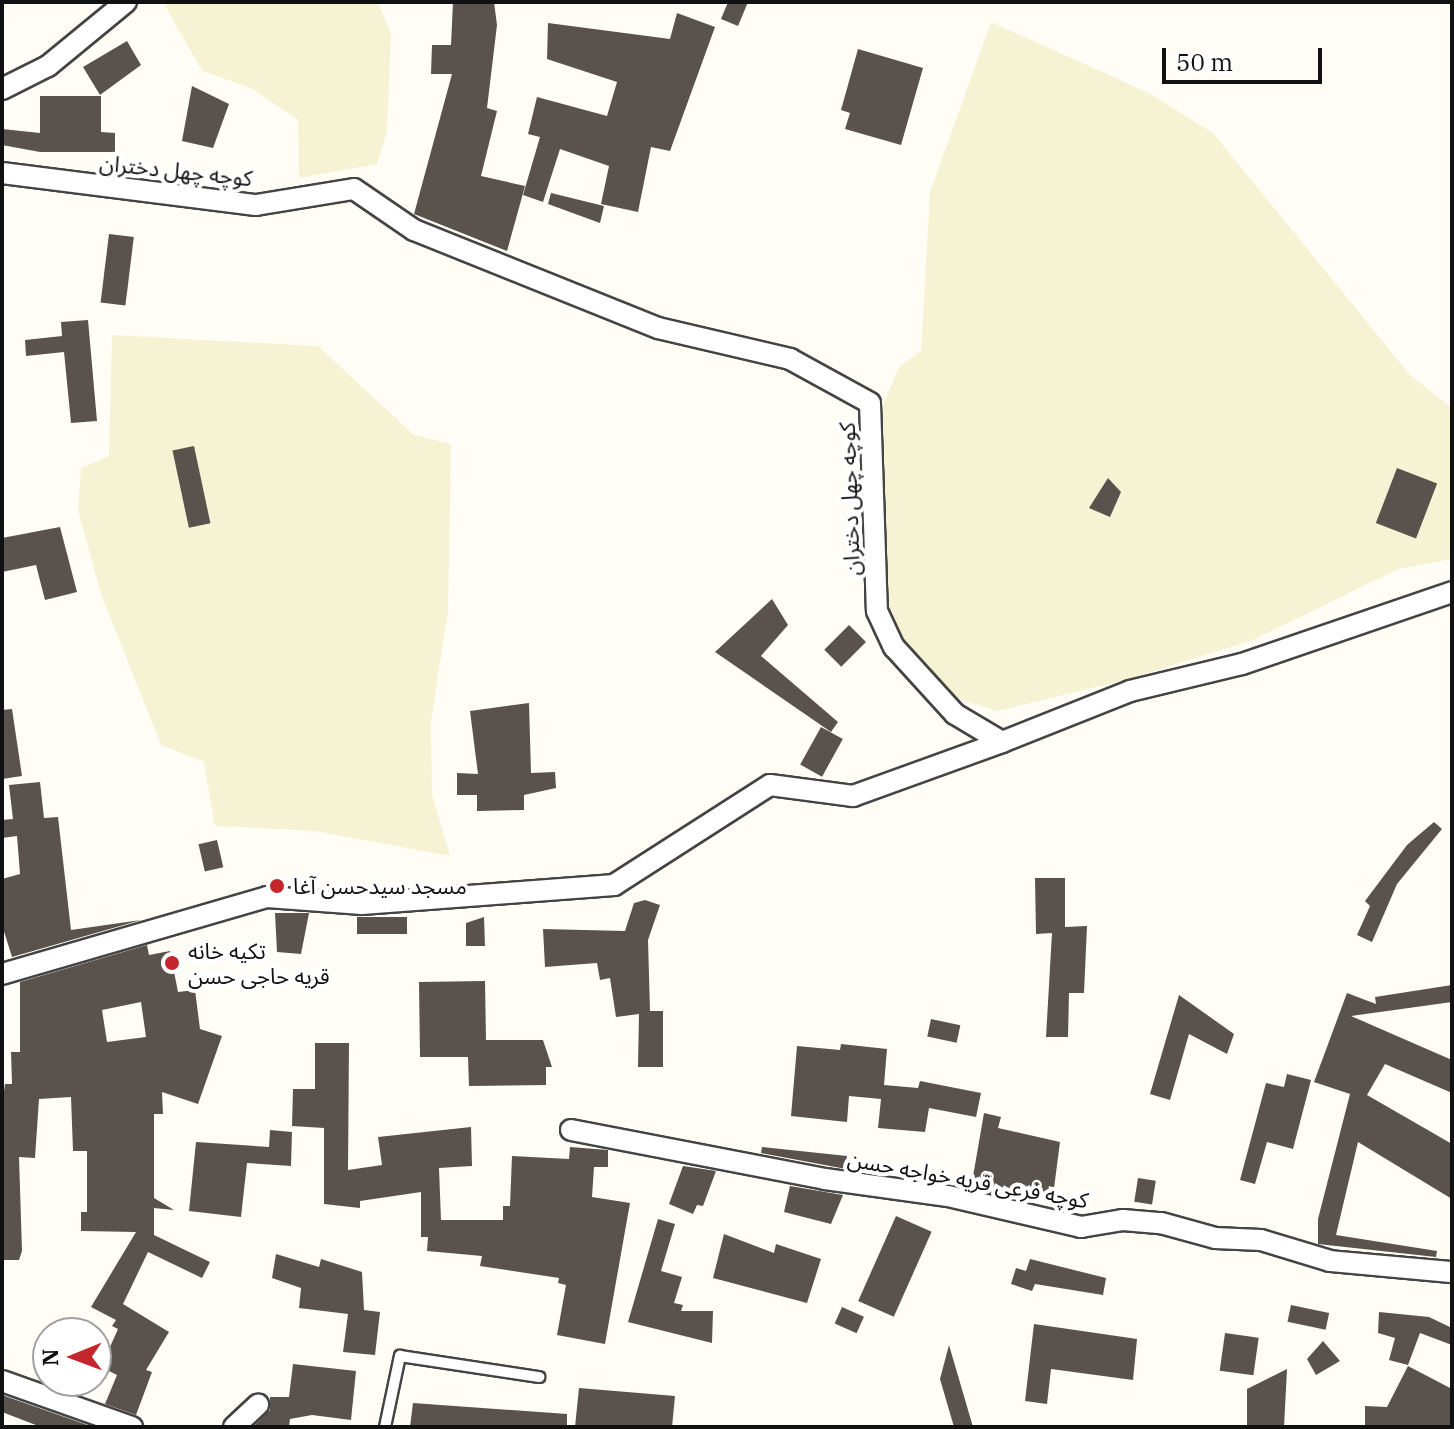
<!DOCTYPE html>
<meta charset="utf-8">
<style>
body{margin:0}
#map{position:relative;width:1454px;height:1429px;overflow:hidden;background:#fffdf5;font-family:"IBM Plex Serif","Noto Sans Arabic",serif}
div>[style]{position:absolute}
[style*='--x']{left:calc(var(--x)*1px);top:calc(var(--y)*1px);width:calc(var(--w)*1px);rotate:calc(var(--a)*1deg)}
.farmland>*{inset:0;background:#f6f3d4}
.building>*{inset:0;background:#5a524d;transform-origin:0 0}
.roads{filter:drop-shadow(2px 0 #444) drop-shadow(-2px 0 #444) drop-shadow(0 2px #444) drop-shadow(0 -2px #444)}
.lane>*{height:10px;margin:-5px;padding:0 5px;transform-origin:5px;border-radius:5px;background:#fff}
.street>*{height:20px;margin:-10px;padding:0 10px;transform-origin:10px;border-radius:10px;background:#fff}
.dots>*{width:22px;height:22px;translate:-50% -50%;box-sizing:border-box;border:4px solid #fff;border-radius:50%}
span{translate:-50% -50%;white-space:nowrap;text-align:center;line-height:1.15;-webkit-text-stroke:8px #fff;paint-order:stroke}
.street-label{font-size:22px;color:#111}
.poi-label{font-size:22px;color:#111}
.left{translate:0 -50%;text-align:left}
.frame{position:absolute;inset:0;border:4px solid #111;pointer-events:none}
.north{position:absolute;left:32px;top:1317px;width:80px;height:80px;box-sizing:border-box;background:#fff;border:2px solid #a0a0a0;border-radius:50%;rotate:269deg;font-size:22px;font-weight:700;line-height:32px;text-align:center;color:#111}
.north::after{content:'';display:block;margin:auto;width:28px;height:36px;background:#c4262e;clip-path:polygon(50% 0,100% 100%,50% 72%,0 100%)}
.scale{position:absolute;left:1162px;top:48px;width:160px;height:36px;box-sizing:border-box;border:4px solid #111;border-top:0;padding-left:10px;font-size:24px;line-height:28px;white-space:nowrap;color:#111;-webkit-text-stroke:6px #fff;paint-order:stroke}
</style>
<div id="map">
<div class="farmland">
<div style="clip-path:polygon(163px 2px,378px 2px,391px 34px,387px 132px,377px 164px,299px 178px,298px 120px,251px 88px,202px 71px)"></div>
<div style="clip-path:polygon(991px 22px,1149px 93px,1213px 133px,1410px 375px,1452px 408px,1452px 559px,1398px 569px,1253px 640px,1126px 680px,997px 711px,946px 695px,905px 653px,887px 611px,881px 410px,899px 367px,921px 351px,930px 192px)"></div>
<div style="clip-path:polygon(112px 335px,318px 346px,414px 435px,451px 444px,448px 611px,431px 721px,432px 794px,450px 856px,315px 831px,215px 826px,204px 762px,161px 745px,101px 594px,78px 510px,81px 468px,109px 456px)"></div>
</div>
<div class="building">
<div style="clip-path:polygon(453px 2px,494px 2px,497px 25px,487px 108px,497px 111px,481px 176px,525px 186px,507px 251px,414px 214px,452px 74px,431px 74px,432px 45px,451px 45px)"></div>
<div style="clip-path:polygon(728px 2px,748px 2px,738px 26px,721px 19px)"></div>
<div style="clip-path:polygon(677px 13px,715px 27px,670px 151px,651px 147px,638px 212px,601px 204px,609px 166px,560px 149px,543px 202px,523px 195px,540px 137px,528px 134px,537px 97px,607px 116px,617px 82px,547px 59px,548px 23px,670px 39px)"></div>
<div style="clip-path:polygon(127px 41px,141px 65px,100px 95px,83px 67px)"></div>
<div style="clip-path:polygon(858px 49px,923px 68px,901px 145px,845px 129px,850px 113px,841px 110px)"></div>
<div style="clip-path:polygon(192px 86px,229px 104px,213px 148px,182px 141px)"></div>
<div style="clip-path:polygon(40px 96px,101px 96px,101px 132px,115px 133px,115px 152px,40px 152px,2px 145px,2px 129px,40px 133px)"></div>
<div style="clip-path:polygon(551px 193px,604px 206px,600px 223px,548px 204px)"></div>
<div style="left:109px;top:234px;width:25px;height:69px;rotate:7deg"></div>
<div style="clip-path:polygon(88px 320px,97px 421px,71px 423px,64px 352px,26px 356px,25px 340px,62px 336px,61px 322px)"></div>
<div style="left:194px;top:446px;width:79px;height:22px;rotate:78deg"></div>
<div style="left:1397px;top:468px;width:43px;height:59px;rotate:21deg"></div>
<div style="clip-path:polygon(1108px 478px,1121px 492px,1110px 517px,1089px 508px)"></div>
<div style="clip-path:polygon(60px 527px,77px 592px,45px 600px,36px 565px,2px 572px,2px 538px)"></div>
<div style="clip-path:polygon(772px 599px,788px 625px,761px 656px,838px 722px,831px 732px,715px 652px)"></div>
<div style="left:849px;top:625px;width:24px;height:35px;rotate:45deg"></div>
<div style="clip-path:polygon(529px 703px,531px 773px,555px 772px,556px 788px,524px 795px,524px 810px,477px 811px,477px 795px,457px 795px,457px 773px,478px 774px,470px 711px)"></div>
<div style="clip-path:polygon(12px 709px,22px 776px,2px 779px,2px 710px)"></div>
<div style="left:821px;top:727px;width:25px;height:43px;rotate:29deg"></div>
<div style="clip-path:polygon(40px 782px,44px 818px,58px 817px,71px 930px,141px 920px,12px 957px,2px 925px,2px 879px,20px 874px,17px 836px,2px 838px,2px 820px,13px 819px,9px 785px)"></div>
<div style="clip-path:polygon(1434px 822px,1442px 829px,1397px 884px,1372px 942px,1357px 935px,1370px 906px,1365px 901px,1407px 845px)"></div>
<div style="left:217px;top:840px;width:28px;height:19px;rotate:77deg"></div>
<div style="clip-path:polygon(1035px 878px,1065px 878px,1065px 927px,1087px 926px,1084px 993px,1069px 993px,1068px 1037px,1046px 1037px,1052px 933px,1036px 934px)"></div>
<div style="clip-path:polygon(645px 900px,660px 905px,648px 940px,650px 1011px,663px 1011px,663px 1067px,638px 1067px,639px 1014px,616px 1017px,610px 978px,600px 980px,597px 963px,545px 967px,543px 929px,625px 931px,634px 903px)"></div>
<div style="clip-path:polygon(275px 913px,309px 913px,301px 954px,277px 952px)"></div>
<div style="left:357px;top:917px;width:50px;height:17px"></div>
<div style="clip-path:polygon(484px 917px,485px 946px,466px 946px,466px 923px)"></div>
<div style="clip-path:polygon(evenodd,147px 945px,149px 955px,170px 951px,178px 992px,195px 990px,200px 1029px,222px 1036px,198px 1104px,162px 1092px,163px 1114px,154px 1114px,154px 1198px,174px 1210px,154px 1208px,154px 1235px,210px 1262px,202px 1278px,148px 1252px,123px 1304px,169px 1332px,146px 1370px,152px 1372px,136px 1415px,105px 1404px,117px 1375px,101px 1367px,118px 1329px,112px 1326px,116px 1320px,91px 1307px,136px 1232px,81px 1231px,81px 1212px,87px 1212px,87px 1151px,73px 1151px,71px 1097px,39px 1099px,35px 1158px,19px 1157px,22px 1251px,19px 1260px,4px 1260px,2px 1106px,5px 1084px,12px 1084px,11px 1052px,20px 1052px,20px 982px,147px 945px,141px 1002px,146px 1037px,107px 1042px,102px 1010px,141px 1002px)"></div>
<div style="clip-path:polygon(485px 981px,486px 1040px,543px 1040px,552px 1067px,546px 1067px,546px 1085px,469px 1086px,468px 1057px,420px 1057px,419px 982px)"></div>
<div style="clip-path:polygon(1452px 985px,1452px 1002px,1351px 1016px,1452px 1060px,1452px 1093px,1385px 1064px,1367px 1095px,1452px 1144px,1452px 1199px,1358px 1142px,1336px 1235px,1437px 1251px,1436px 1257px,1318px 1244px,1318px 1219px,1350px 1094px,1314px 1082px,1347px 993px,1376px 1004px,1375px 997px)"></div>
<div style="clip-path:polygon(1179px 995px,1234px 1034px,1227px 1054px,1189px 1034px,1170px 1100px,1150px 1094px)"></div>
<div style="left:931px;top:1019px;width:30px;height:18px;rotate:12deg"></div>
<div style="clip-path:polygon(315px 1043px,349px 1043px,348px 1170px,382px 1165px,378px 1137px,471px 1127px,472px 1166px,439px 1168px,441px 1220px,503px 1220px,503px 1206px,510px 1206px,512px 1156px,569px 1159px,570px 1147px,608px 1150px,608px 1167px,594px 1167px,592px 1197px,630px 1203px,605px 1344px,557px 1335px,566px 1285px,558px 1283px,559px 1278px,480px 1266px,482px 1256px,427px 1251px,428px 1237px,421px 1237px,421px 1192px,360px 1201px,360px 1208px,324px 1204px,324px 1128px,292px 1126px,293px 1089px,315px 1089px)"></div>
<div style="clip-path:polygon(841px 1044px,887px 1049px,884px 1085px,918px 1088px,920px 1081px,981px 1093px,976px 1117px,929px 1108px,925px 1132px,878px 1128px,881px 1099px,849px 1096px,847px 1122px,791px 1116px,797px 1046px,840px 1050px)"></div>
<div style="clip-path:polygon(1287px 1074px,1311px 1080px,1293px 1149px,1267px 1142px,1255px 1184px,1240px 1180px,1266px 1083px,1284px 1087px)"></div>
<div style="clip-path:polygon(984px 1113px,1001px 1117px,998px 1128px,1060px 1142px,1053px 1196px,1014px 1190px,1012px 1198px,971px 1188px)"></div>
<div style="clip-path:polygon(270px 1130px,292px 1132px,291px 1166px,247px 1163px,241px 1217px,189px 1211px,196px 1142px,269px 1147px)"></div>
<div style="clip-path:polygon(762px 1147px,847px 1156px,846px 1169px,761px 1153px)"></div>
<div style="clip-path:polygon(683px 1166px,716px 1171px,703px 1206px,697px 1205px,693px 1214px,669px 1204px)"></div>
<div style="left:1138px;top:1178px;width:18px;height:24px;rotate:9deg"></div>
<div style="clip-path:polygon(790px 1186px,843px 1195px,831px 1224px,784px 1212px)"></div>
<div style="left:896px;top:1216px;width:39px;height:93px;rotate:24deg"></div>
<div style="clip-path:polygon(658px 1219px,675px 1224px,661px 1271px,682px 1277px,674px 1303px,683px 1305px,681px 1311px,713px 1311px,712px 1343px,628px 1322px)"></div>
<div style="clip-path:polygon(724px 1234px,774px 1253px,776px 1244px,821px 1259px,807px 1303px,713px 1278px)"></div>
<div style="clip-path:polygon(276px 1254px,319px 1267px,321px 1259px,362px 1272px,364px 1310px,380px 1312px,375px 1355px,343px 1352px,348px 1314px,299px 1308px,301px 1288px,272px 1278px)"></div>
<div style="clip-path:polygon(1030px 1259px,1106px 1278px,1103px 1295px,1035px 1284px,1032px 1291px,1011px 1284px,1016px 1268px,1026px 1271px)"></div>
<div style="left:1291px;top:1305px;width:39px;height:17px;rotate:12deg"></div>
<div style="left:842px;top:1307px;width:24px;height:18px;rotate:24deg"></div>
<div style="clip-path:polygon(1379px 1312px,1429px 1317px,1452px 1328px,1452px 1345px,1420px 1333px,1408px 1365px,1389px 1360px,1395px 1338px,1378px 1333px)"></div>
<div style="clip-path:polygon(1034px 1324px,1137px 1339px,1133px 1380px,1051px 1369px,1047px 1404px,1025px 1401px)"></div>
<div style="left:1225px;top:1333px;width:34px;height:38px;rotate:8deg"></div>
<div style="clip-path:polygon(1323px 1341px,1340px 1361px,1316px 1375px,1307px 1359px)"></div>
<div style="clip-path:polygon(949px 1345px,973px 1427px,954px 1427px,940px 1379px)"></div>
<div style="clip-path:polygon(293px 1364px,356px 1371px,351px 1420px,312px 1415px,290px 1419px,289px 1427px,253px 1427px,270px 1410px,270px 1397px,289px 1397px)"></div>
<div style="clip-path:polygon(1408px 1366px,1452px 1389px,1452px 1427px,1365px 1427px,1365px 1406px,1387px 1407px)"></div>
<div style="clip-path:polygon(1287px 1369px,1284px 1427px,1247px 1427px,1247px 1389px)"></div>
<div style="clip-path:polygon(579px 1388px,675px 1396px,672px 1427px,575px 1427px)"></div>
<div style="clip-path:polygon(2px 1395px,93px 1427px,41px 1427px,2px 1412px)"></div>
<div style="clip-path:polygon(413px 1403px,567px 1414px,567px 1427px,410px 1427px)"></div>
</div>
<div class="roads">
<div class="lane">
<div style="--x:385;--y:1427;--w:73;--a:-78.1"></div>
<div style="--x:400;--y:1356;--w:141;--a:8.6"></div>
</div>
<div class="street">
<div style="--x:2;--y:89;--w:51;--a:-26.6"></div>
<div style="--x:48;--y:66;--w:101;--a:-39.4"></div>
<div style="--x:2;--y:173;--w:256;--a:7.2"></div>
<div style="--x:256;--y:205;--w:99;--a:-9.3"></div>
<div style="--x:354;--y:189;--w:73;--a:34.3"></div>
<div style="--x:414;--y:230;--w:263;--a:21.9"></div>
<div style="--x:658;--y:328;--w:136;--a:13.2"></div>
<div style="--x:790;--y:359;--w:91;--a:28.8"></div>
<div style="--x:870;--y:403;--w:208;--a:88.1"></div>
<div style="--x:877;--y:611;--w:40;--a:65"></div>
<div style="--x:894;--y:647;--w:91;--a:47.7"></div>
<div style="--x:955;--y:714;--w:55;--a:30.8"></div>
<div style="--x:1002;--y:742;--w:138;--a:-21.7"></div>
<div style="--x:1130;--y:691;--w:115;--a:-13.6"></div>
<div style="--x:1242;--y:664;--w:222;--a:-18.9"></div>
<div style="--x:2;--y:974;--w:276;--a:-16.2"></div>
<div style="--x:267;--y:897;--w:95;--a:4.2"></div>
<div style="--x:362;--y:904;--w:253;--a:-4.3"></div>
<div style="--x:614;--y:885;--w:185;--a:-32.7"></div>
<div style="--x:770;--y:785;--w:84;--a:7.5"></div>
<div style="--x:853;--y:796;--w:158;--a:-19.9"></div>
<div style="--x:571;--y:1130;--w:259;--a:10.9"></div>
<div style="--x:825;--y:1179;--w:124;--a:7.9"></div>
<div style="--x:948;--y:1196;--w:137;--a:13.1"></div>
<div style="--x:1081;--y:1227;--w:43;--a:-9.5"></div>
<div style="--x:1123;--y:1220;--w:38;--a:5"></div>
<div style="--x:1161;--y:1223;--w:56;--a:15.5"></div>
<div style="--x:1215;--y:1238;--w:46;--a:2.5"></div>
<div style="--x:1261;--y:1240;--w:72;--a:16.9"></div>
<div style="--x:1330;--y:1261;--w:122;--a:5.2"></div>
<div style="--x:2;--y:1381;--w:138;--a:19.5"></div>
<div style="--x:234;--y:1427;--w:33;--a:-43"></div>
</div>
</div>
<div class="dots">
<div style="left:277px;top:886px;background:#c4262e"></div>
<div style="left:172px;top:963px;background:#c4262e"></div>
</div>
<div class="street-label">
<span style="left:176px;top:170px;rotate:6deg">کوچه چهل دختران</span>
<span style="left:849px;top:499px;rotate:-92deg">کوچه چهل دختران</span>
<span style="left:968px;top:1179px;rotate:10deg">کوچه فرعی قریه خواجه حسن</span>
</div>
<div class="poi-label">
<span class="left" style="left:293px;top:886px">مسجد سیدحسن آغا</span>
<span class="left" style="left:188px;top:963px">تکیه خانه<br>قریه حاجی حسن</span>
</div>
<div class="frame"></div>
<div class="north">N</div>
<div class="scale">50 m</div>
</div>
